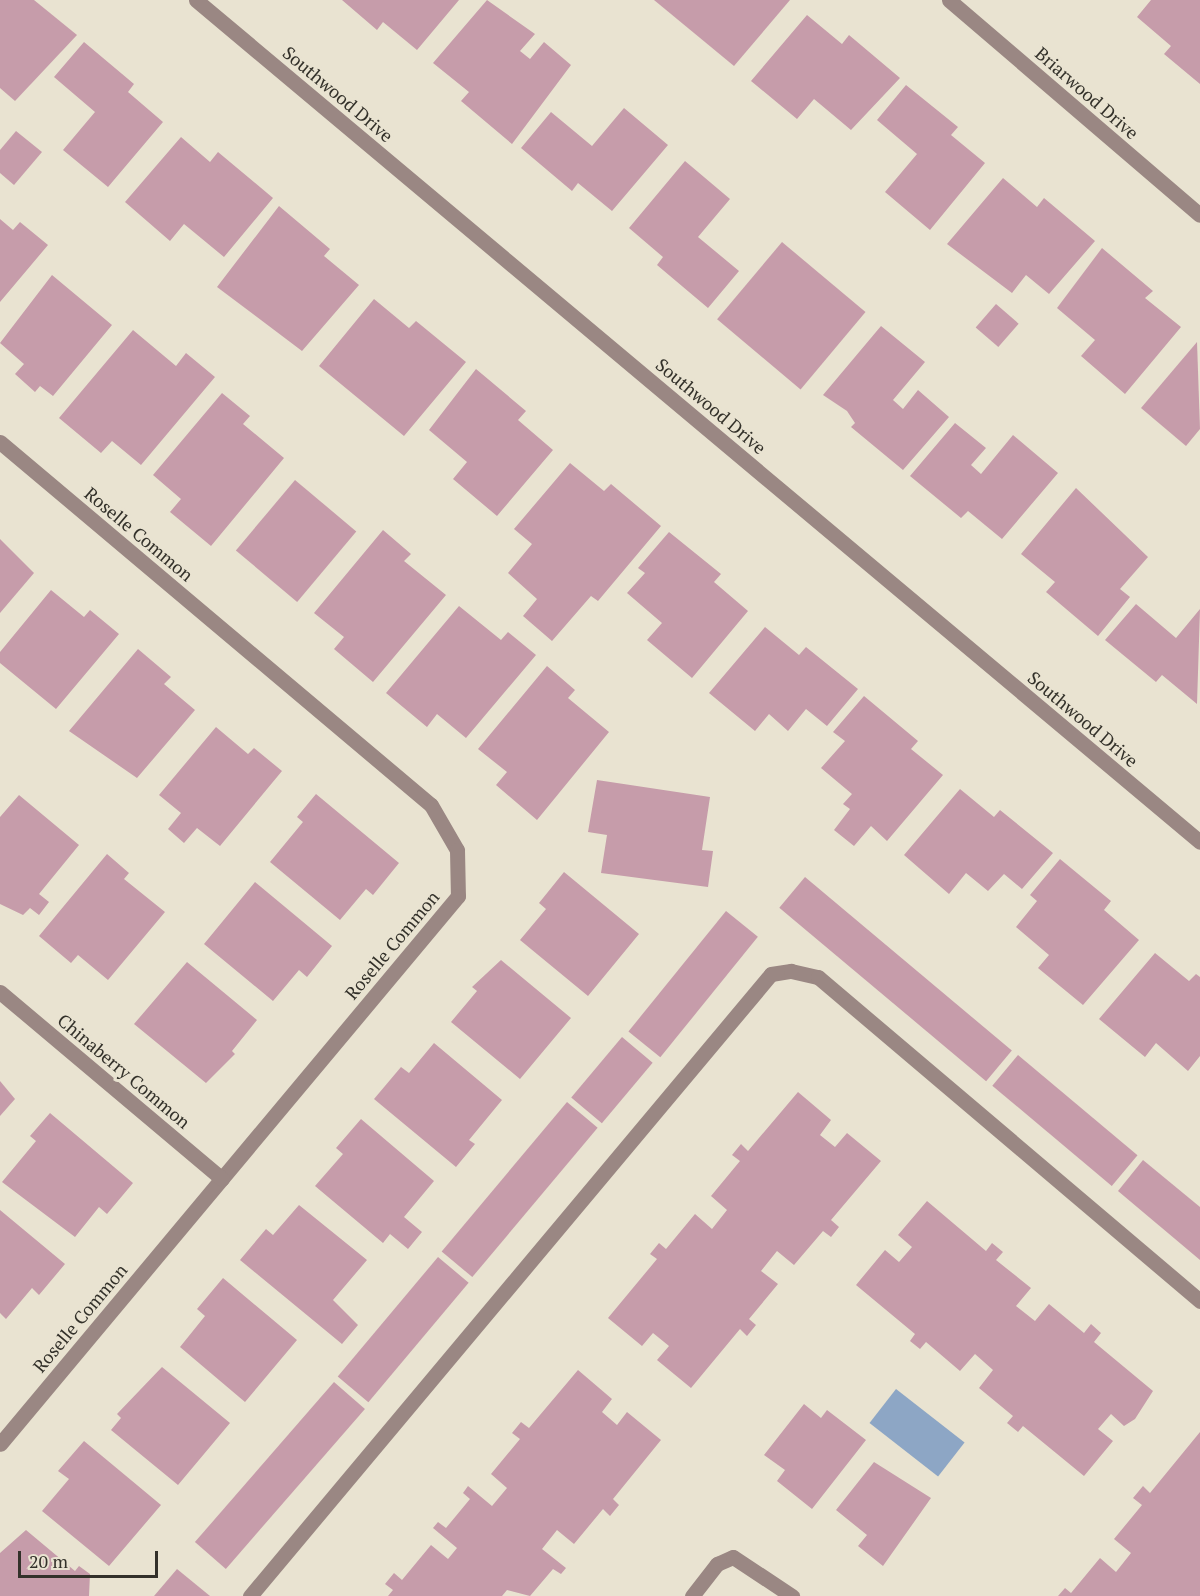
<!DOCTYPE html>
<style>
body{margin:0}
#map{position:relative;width:1200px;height:1596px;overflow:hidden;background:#e9e3d1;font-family:"PT Serif",serif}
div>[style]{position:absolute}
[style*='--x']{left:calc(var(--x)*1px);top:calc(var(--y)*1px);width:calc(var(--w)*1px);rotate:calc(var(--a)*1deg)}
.water>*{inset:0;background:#8da6c5;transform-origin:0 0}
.building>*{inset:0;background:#c69caa;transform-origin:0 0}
.minor>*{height:15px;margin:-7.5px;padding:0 7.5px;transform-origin:7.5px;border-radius:7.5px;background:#9a8783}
span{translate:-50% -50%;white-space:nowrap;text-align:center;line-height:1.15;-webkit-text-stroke:6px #e9e3d1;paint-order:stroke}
.street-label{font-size:18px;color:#33312a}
.scale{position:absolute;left:18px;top:1551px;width:140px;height:27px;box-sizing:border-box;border:3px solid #33312a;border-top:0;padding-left:8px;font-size:18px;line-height:21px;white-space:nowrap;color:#33312a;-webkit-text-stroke:4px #e9e3d1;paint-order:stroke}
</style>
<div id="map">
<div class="water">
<div style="left:896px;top:1389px;width:87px;height:43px;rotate:38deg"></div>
</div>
<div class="building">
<div style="clip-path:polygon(0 0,34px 0,77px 35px,15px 101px,0 88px)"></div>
<div style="clip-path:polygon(342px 0,459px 0,417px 50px,383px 22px,377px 30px)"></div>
<div style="clip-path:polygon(487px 0,535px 34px,520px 51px,530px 59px,544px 42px,571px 65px,512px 144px,461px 101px,469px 92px,433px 63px)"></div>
<div style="clip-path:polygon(654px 0,790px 0,734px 66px)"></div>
<div style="clip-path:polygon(1151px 0,1200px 0,1200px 84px,1164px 54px,1171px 46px,1137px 17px)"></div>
<div style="clip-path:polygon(807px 15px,842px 44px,849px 35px,900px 78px,851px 130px,814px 99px,797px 119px,751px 81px)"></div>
<div style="clip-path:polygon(84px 42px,134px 84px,128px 92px,163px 122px,108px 187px,63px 150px,95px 112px,54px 77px)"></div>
<div style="clip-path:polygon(906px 85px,958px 127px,951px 135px,985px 163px,930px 230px,885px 192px,917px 154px,877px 120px)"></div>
<div style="clip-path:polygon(624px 108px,668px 145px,612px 211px,578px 183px,572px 191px,521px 148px,551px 112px,592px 146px)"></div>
<div style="clip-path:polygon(16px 131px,42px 152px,14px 185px,0 173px,0 150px)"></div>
<div style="clip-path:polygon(181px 137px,210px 162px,218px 152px,273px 198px,224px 257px,184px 224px,170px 241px,125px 202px)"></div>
<div style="clip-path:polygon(685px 161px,730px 199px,698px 237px,739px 271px,708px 308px,657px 265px,663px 257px,629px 228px)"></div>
<div style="clip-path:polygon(1003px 178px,1037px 207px,1044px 198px,1095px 241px,1049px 294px,1026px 275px,1012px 293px,947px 244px)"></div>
<div style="clip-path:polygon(279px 206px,330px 249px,324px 256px,359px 285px,302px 351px,217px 287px)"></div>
<div style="clip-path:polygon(0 219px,13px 230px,20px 222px,48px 245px,0 302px)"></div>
<div style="left:782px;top:242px;width:109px;height:101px;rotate:40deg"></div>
<div style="clip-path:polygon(1102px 248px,1153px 291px,1145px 298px,1181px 327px,1125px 394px,1081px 356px,1095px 340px,1057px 308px)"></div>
<div style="clip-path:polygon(52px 275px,112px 325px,53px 396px,40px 386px,35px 392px,15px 374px,24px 364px,0 343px)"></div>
<div style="clip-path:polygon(374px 299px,409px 328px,416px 321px,466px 362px,404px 436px,319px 366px)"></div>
<div style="left:996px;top:304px;width:30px;height:31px;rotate:41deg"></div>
<div style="clip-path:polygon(881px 326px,925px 362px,893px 400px,903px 409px,918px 390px,949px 417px,903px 470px,851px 427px,855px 423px,847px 411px,823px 395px)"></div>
<div style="clip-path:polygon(133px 330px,176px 366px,186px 353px,215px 377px,141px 465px,112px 441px,101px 453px,59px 418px)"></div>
<div style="clip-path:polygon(1197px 342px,1200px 429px,1186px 446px,1141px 408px)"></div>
<div style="clip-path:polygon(476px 369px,526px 411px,518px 420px,553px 450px,497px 516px,453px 479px,467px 462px,429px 430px)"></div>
<div style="clip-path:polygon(222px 393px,250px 416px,243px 424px,284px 458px,211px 546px,170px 512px,181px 499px,153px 475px)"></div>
<div style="clip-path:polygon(955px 423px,986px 448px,971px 465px,981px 474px,1013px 435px,1058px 473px,1002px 539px,968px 511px,961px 518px,910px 476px)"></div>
<div style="clip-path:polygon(570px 463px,604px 491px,611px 484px,661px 526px,598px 601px,591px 596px,552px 641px,523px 616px,537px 599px,508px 573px,532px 544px,514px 529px)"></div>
<div style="left:295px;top:480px;width:80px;height:92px;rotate:40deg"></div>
<div style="clip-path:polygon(1076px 488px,1148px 557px,1120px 589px,1130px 597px,1098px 636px,1046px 592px,1055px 582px,1021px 554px)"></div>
<div style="clip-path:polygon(383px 530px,411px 554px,404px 561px,446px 595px,373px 682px,334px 649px,344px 637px,314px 613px)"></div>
<div style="clip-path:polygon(669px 532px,721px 574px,714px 582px,748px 611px,692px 678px,647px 640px,662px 623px,627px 593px,645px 573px,638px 568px)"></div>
<div style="clip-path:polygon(0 539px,34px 573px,0 613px)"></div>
<div style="clip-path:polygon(51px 590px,84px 617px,90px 610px,119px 634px,56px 709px,0 663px,0 652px)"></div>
<div style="clip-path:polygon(1136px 604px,1176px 638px,1200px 609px,1197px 704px,1162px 675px,1156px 682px,1105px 640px)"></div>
<div style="clip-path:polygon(459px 606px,501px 640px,508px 632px,536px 655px,466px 738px,437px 714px,427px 727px,386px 693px)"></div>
<div style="clip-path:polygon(765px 627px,799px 655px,806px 647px,858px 689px,827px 726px,806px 709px,788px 731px,769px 714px,755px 731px,709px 693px)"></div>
<div style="clip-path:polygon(138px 649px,171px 677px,164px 684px,195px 710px,137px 778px,69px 731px)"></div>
<div style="clip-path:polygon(547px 666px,575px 690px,568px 698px,609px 732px,537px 820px,496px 785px,507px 772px,478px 749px)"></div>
<div style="clip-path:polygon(864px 696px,918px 741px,911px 749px,943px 775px,887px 841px,871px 826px,854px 846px,834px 830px,850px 809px,843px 804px,852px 794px,821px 768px,845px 741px,833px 732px)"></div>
<div style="clip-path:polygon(216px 727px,248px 754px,254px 748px,282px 771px,220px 846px,197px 828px,184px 843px,168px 829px,181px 813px,159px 795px)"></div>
<div style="clip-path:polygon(597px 780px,710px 797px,702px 850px,713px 851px,708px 887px,601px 873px,607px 835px,588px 832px)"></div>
<div style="clip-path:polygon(960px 789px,994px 817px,1000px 810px,1053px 853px,1022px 889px,1004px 874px,988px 891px,966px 873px,949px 894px,904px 855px)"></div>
<div style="clip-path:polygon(316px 794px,399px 863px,373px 895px,366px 889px,340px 920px,270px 862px,303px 822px,297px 817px)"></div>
<div style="clip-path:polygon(19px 795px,79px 845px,39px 894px,49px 902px,39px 915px,30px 908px,23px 915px,0 904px,0 817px)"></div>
<div style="clip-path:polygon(107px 854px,129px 873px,124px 879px,165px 912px,108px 980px,78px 955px,71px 963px,39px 936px)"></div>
<div style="clip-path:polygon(1060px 859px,1111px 901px,1104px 910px,1139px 940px,1083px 1005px,1038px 968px,1049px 955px,1016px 927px,1037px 901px,1030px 895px)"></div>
<div style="clip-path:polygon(564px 872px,639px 934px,588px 996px,520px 940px,546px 909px,539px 903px)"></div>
<div style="left:805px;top:877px;width:270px;height:40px;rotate:40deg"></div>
<div style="clip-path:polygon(255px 882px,332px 946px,307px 977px,299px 970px,273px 1001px,204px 944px)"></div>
<div style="left:726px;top:911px;width:41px;height:155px;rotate:39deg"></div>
<div style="clip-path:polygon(1155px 953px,1189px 981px,1196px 974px,1200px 977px,1200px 1056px,1188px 1071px,1156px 1043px,1145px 1057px,1099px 1019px)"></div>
<div style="clip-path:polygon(501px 960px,571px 1018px,520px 1079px,451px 1022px,477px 991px,472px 987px)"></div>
<div style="clip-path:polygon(187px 962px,257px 1020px,232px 1051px,235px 1054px,206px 1083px,134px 1024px)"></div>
<div style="left:622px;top:1037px;width:40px;height:79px;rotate:40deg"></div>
<div style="clip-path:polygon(434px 1043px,502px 1100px,469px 1140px,475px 1144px,456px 1167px,374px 1099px,401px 1067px,409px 1073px)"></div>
<div style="left:1018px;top:1055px;width:156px;height:40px;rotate:40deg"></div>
<div style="clip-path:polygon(0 1081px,15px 1099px,0 1116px)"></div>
<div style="clip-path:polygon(798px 1092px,831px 1120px,820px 1135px,835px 1147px,847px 1133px,881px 1161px,831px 1220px,839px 1227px,831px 1237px,823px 1231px,794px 1265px,777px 1251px,761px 1271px,778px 1284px,749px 1319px,756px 1325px,747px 1336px,740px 1329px,691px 1388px,657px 1360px,669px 1346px,653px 1333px,642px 1346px,608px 1318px,657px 1259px,650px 1254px,659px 1243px,666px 1249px,695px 1214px,712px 1229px,727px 1210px,711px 1196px,740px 1161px,732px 1155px,741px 1144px,748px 1151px)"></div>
<div style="left:567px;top:1102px;width:40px;height:195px;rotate:40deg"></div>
<div style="clip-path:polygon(50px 1113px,133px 1183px,107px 1214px,99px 1207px,75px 1237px,2px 1182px,36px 1141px,30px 1136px)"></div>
<div style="clip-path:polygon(361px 1119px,434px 1181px,404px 1217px,422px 1232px,408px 1249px,390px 1234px,383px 1243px,315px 1186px,343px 1154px,336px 1148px)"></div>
<div style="clip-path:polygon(1143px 1160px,1200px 1207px,1200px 1260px,1118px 1191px)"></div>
<div style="clip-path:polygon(927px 1201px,986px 1251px,992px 1243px,1003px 1252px,996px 1260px,1031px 1288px,1016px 1306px,1035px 1321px,1049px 1304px,1084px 1333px,1091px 1324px,1101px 1333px,1094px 1342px,1153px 1391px,1135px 1419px,1124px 1426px,1111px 1414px,1098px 1429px,1113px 1441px,1084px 1476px,1023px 1426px,1018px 1432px,1007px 1423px,1013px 1416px,979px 1388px,993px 1370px,975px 1354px,960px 1371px,926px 1342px,920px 1349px,910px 1341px,915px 1334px,856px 1285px,885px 1250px,899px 1262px,912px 1247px,898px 1235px)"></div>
<div style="clip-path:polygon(299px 1205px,367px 1260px,333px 1300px,358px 1325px,342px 1344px,240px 1260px,266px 1229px,273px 1235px)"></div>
<div style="clip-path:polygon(0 1210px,65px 1264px,39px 1295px,32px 1288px,6px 1319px,0 1313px)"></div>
<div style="left:438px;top:1257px;width:40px;height:156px;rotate:40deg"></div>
<div style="clip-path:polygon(223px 1278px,297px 1340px,245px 1402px,180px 1347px,205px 1316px,197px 1309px)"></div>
<div style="clip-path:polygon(162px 1367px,230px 1423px,178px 1485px,111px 1430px,121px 1418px,117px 1414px)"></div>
<div style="clip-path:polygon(578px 1370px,612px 1399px,602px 1412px,617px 1425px,627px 1412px,661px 1440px,613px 1499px,619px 1505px,610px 1516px,603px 1509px,574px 1544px,557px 1530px,542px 1549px,566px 1568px,561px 1574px,553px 1569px,530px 1596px,507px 1590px,502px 1596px,388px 1596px,393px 1590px,385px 1584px,394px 1573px,402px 1580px,431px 1545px,448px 1559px,457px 1548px,433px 1528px,438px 1522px,446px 1528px,470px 1499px,463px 1493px,468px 1486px,492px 1506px,507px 1488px,491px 1474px,520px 1439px,512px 1433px,521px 1422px,529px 1428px)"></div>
<div style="left:334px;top:1382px;width:41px;height:212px;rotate:41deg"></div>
<div style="clip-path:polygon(804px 1404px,821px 1418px,827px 1410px,866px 1440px,812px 1509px,777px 1481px,785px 1470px,764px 1455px)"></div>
<div style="clip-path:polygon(1200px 1432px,1200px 1596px,1058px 1596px,1065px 1588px,1071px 1593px,1100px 1558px,1116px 1572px,1131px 1553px,1114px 1539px,1142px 1505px,1133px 1498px,1143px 1486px,1150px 1493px)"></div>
<div style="clip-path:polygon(84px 1441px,161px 1505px,109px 1566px,42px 1511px,69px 1479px,58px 1471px)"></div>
<div style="clip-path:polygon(874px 1462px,931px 1498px,883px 1566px,858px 1546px,867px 1535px,836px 1510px)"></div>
<div style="clip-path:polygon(26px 1530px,75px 1571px,79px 1566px,90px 1574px,89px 1596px,0 1596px,0 1553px)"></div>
<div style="clip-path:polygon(177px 1569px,210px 1596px,154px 1596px)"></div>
</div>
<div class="minor">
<div style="--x:196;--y:0;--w:1310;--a:39.98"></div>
<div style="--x:949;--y:0;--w:330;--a:40.6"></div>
<div style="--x:0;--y:442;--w:563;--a:40.11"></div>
<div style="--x:431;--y:805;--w:52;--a:60"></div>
<div style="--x:457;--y:850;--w:46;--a:88.8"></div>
<div style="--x:458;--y:896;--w:714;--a:129.89"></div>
<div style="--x:0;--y:992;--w:290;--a:40.1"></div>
<div style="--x:250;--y:1596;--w:811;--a:-50.05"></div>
<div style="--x:771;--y:974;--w:20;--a:-9"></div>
<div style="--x:791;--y:971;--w:28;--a:13"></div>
<div style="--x:818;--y:977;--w:501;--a:40.3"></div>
<div style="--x:692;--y:1596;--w:41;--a:-52"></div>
<div style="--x:717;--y:1564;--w:17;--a:-24"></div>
<div style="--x:733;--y:1557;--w:71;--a:33.5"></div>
</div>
<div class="street-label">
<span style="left:1087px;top:93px;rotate:41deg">Briarwood Drive</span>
<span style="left:338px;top:94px;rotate:40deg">Southwood Drive</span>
<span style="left:711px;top:406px;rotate:40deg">Southwood Drive</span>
<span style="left:139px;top:534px;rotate:40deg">Roselle Common</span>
<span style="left:1083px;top:719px;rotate:40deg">Southwood Drive</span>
<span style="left:392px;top:945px;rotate:-50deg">Roselle Common</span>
<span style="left:124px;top:1071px;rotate:40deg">Chinaberry Common</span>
<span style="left:80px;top:1318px;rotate:-50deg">Roselle Common</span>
</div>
<div class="scale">20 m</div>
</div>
